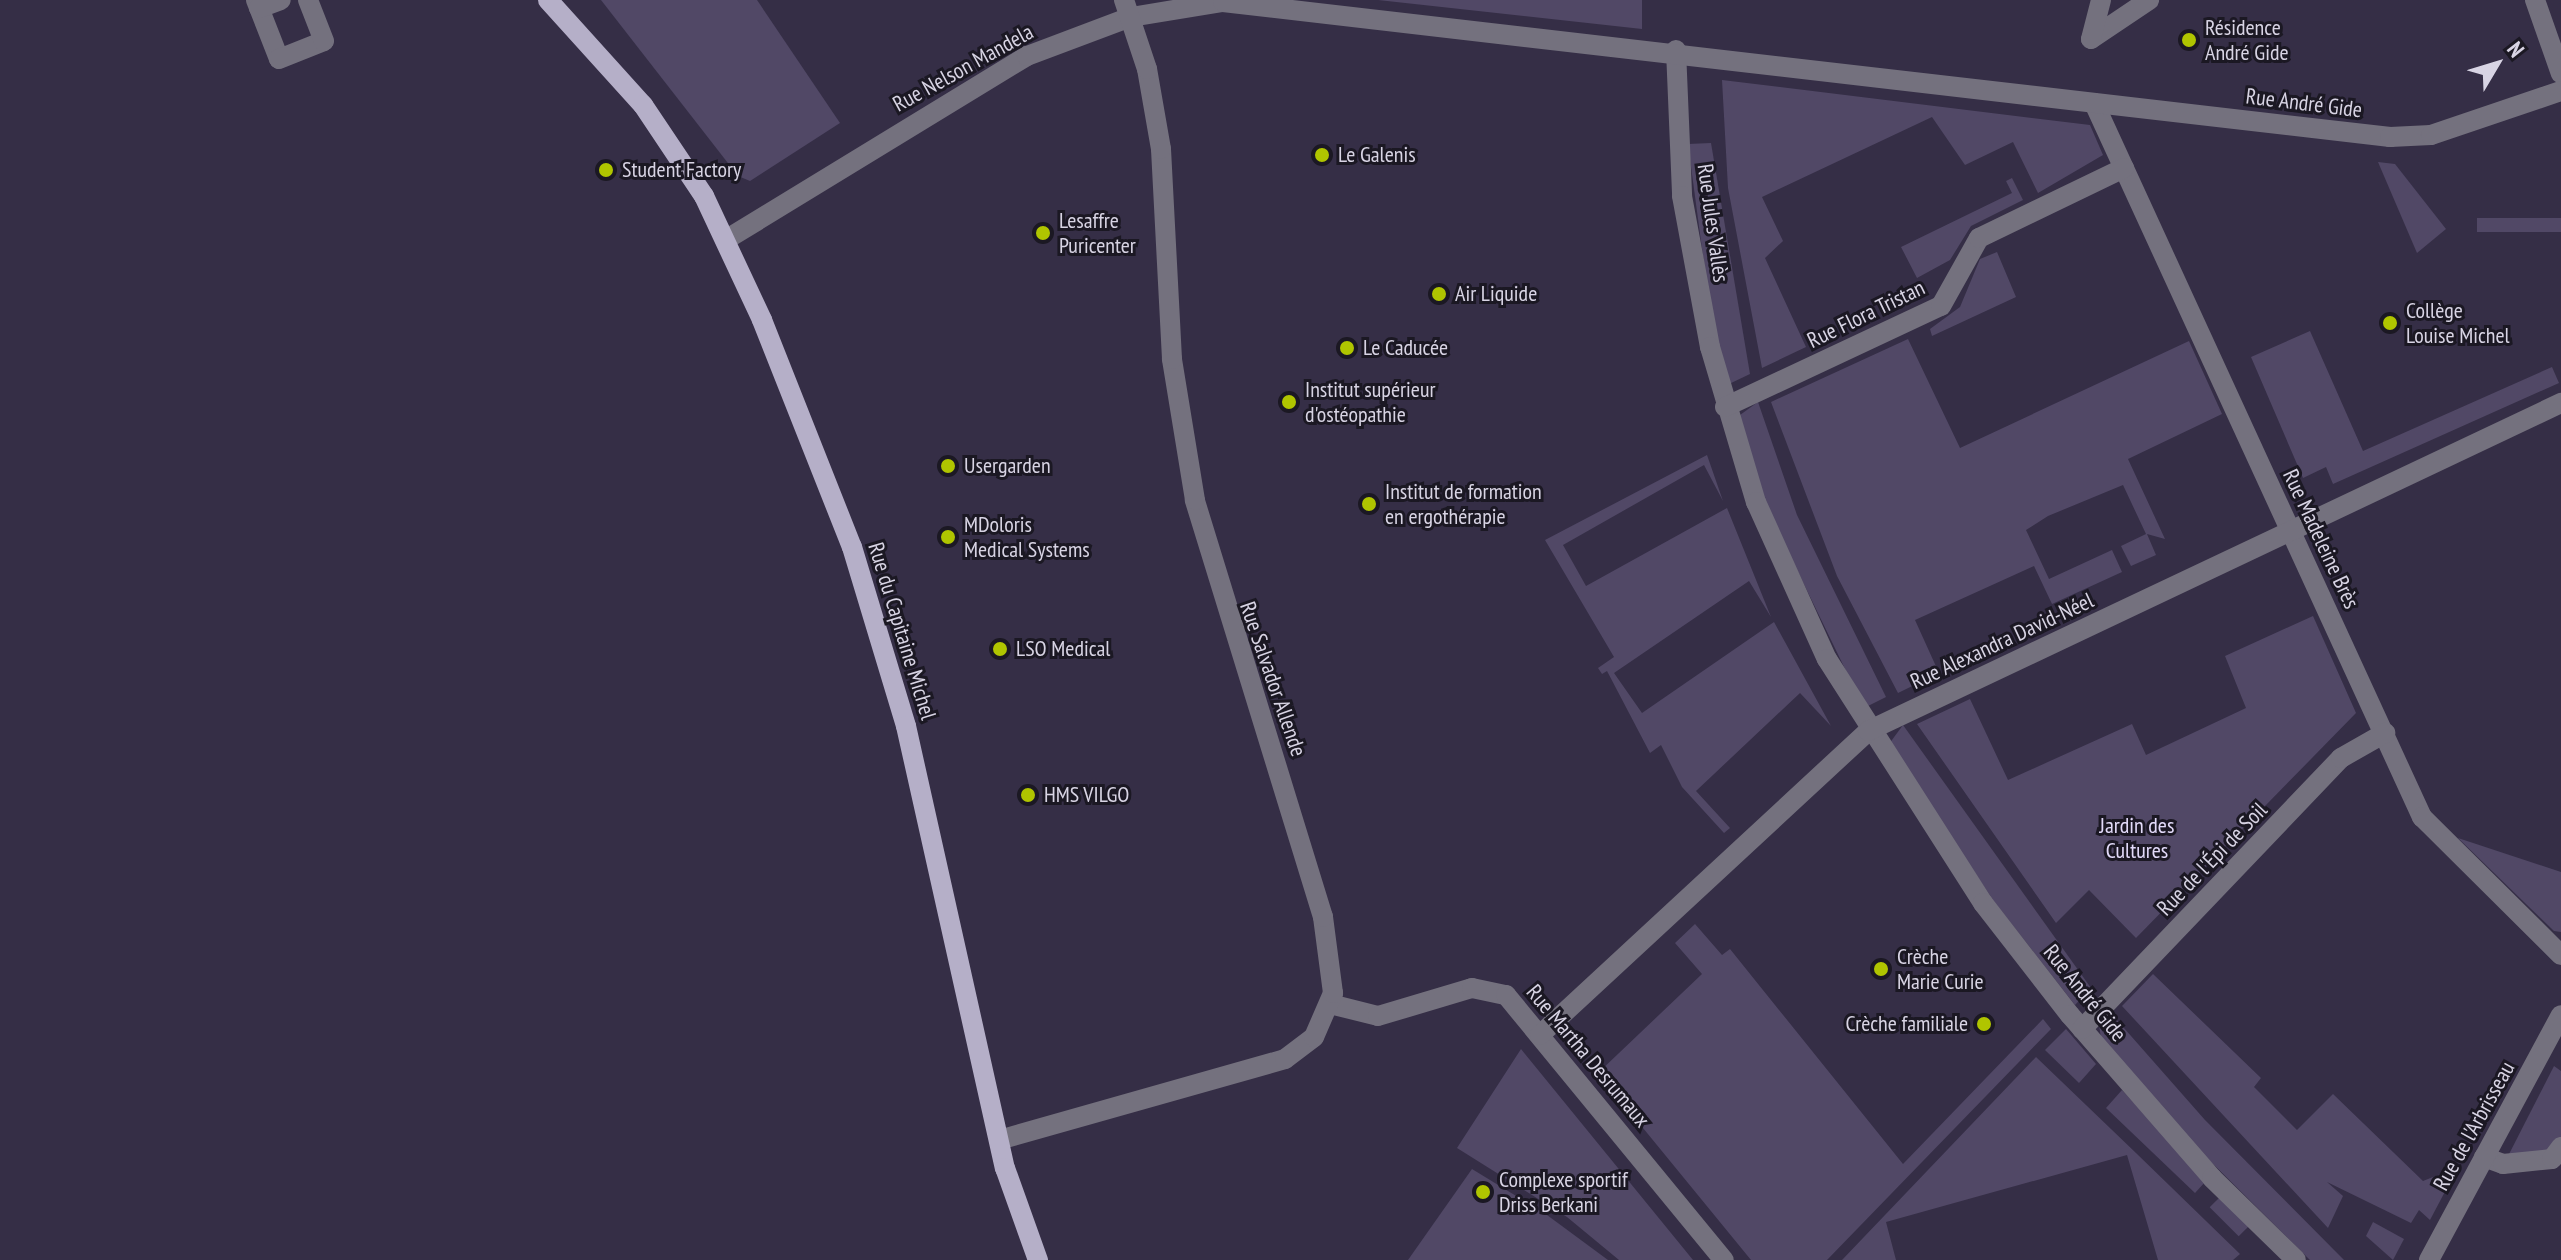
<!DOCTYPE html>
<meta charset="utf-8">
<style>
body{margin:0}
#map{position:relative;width:2561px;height:1260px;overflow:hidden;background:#352e46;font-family:"PT Sans Narrow",sans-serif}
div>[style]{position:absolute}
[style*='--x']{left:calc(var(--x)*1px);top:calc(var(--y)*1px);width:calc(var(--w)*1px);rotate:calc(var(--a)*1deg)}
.green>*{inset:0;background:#514866;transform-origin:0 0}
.minor>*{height:20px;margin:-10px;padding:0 10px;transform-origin:10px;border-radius:10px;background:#74717e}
.major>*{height:20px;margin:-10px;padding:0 10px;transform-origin:10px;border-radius:10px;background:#b5afc8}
.dots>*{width:22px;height:22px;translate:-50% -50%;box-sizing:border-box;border:4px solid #1b1823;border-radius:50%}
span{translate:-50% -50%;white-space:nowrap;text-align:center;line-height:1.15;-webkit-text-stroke:6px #1b1823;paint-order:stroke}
.poi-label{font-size:22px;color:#d8d4e4}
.left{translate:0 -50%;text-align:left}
.right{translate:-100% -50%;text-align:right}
.street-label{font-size:22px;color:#d8d4e4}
.park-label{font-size:22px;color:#e3dbfa}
.north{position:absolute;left:2457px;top:24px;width:80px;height:80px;-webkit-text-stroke:6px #1b1823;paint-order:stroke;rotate:52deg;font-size:22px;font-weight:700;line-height:32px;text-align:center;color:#d8d4e4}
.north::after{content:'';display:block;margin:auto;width:28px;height:36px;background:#d8d4e4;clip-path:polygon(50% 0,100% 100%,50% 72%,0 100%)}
</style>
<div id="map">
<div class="green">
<div style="clip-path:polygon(601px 0,757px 0,840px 123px,750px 181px,738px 176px)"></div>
<div style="clip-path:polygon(1378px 0,1642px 0,1642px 29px)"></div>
<div style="clip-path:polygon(1722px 80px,2090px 125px,2103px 155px,2038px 193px,2013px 142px,1965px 165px,1932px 117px,1762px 197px,1783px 241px,1765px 258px,1806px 347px,1762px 368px,1728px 188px)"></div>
<div style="clip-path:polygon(1711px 143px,1750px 374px,1729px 384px,1711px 316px,1688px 144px)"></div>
<div style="clip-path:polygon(2378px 162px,2395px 164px,2446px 229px,2417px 253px)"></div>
<div style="clip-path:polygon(2012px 178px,2023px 200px,1971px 226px,1950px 260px,1917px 278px,1901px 247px,2012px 193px,2006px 181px)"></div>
<div style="left:2561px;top:218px;width:14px;height:84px;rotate:90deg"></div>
<div style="clip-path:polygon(1997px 252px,2016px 297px,1932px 336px,1930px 329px,1960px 307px,1980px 259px)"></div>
<div style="clip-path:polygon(2310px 331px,2363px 451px,2552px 367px,2559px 383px,2333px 484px,2326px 467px,2303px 478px,2251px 357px)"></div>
<div style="clip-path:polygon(1908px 339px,1960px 448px,2189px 341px,2222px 414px,2128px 459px,2165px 539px,2147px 534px,2156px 555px,2131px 566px,2121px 546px,2146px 534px,2123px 485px,2048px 516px,2026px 530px,2049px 579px,2112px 550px,2122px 572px,2052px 604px,2034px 566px,1915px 620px,1939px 673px,1898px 693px,1837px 576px,1771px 402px)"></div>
<div style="clip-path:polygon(1758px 402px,1797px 515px,1886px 697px,1864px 708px,1765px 504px,1740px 415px)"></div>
<div style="clip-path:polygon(1707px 455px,1723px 501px,1704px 465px,1563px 545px,1586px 586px,1727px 508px,1771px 617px,1749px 581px,1614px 673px,1642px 713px,1774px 622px,1831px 726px,1800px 693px,1696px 791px,1730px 828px,1724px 833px,1682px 787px,1661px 745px,1650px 753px,1607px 671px,1602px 674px,1598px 668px,1614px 657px,1545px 540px)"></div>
<div style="clip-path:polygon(2313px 616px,2356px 713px,2136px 938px,2089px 890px,2056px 923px,1917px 724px,1970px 699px,2008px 780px,2132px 724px,2146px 755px,2246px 708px,2225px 656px)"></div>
<div style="clip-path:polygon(1903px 725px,2091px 988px,2075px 1005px,1993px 900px,1889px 744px)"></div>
<div style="clip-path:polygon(2458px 838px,2561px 872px,2561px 932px,2554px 931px)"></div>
<div style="clip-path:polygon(1695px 924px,1722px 955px,1730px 949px,1903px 1164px,2043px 1019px,2051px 1029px,1827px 1260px,1751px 1260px,1598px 1073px,1702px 974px,1675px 943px)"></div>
<div style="clip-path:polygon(2153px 974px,2261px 1078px,2254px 1087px,2297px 1130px,2333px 1094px,2423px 1181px,2458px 1167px,2430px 1220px,2419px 1210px,2411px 1223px,2327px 1182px,2343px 1196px,2328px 1228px,2122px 1006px)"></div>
<div style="clip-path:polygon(2109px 1011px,2205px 1120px,2344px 1260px,2310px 1260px,2183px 1134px,2101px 1038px,2099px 1025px)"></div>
<div style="clip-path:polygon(2066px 1029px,2096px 1064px,2079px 1083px,2045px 1050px)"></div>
<div style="clip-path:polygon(1521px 1049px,1693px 1260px,1619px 1260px,1567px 1217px,1457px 1148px)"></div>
<div style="clip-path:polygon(2036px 1057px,2136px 1153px,2240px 1254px,2233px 1260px,2158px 1260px,2127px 1155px,1886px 1222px,1896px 1260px,1842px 1260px)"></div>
<div style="clip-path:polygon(2554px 1066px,2561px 1071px,2561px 1141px,2551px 1155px,2506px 1160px)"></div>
<div style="clip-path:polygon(2122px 1090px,2206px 1181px,2195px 1193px,2106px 1108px)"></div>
<div style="clip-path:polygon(1472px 1169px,1547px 1215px,1608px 1260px,1408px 1260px)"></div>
<div style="left:2221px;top:1196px;width:41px;height:16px;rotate:45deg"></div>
<div style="clip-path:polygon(2373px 1222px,2404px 1239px,2393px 1260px,2366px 1236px)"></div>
</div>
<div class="minor">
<div style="--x:256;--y:0;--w:63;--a:68.7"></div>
<div style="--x:279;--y:59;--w:48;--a:-21.8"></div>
<div style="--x:324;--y:41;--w:44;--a:-111.3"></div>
<div style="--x:2535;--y:0;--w:78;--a:70.6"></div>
<div style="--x:259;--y:8;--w:23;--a:-20"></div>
<div style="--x:2091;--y:39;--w:70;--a:-33.9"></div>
<div style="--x:2091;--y:39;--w:40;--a:-75.6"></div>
<div style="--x:1676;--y:50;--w:146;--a:87.6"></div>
<div style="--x:1682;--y:196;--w:154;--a:79.5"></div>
<div style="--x:1710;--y:347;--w:162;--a:73.5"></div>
<div style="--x:1756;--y:502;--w:172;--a:65.7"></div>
<div style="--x:1827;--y:659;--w:290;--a:57.4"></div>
<div style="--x:1983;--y:903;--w:142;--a:52.2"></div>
<div style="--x:2070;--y:1015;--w:216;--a:48.9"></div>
<div style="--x:2212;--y:1178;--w:117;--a:44.3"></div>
<div style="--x:2094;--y:103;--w:786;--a:65.33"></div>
<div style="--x:2422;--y:817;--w:196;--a:44.8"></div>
<div style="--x:727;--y:239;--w:351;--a:-31.4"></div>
<div style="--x:1027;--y:56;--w:111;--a:-20.6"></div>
<div style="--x:1131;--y:17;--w:93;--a:-9.3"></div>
<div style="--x:1223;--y:2;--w:1175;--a:6.6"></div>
<div style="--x:2390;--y:137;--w:41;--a:-2.8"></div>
<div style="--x:2431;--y:135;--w:137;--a:-18.7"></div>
<div style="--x:1725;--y:407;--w:238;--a:-25.1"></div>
<div style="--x:1941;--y:306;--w:78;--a:-60.8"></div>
<div style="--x:1979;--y:238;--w:161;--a:-25.8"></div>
<div style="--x:1330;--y:1004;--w:49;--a:14"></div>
<div style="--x:1378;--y:1016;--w:98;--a:-16.6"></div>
<div style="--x:1472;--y:988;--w:35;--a:12"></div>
<div style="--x:1506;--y:995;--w:343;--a:50.6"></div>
<div style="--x:2082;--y:1029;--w:375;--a:-46.3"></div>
<div style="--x:2341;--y:758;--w:51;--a:-29.6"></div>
<div style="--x:1540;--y:1035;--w:447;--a:-42.8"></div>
<div style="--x:1868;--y:731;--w:767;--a:-25.33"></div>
<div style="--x:999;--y:1140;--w:297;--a:-15.8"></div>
<div style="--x:1285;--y:1059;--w:36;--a:-37"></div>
<div style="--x:1314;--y:1037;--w:48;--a:-66.6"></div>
<div style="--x:1333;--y:993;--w:77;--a:-97.5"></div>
<div style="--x:1323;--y:917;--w:436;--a:-107.1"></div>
<div style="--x:1195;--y:500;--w:143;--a:-99.3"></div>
<div style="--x:1172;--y:359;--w:210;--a:-93"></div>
<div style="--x:1161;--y:149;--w:81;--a:-99.9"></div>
<div style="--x:1147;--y:69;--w:73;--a:-108.4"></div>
<div style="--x:2484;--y:1157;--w:20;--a:20"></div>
<div style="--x:2503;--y:1164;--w:49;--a:-5.8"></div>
<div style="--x:2552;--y:1159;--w:15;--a:-53"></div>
<div style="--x:2429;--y:1260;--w:278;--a:-61.7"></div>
</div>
<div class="major">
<div style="--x:548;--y:0;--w:142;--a:47.9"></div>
<div style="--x:643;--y:105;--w:110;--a:56.2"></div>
<div style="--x:704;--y:196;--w:137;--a:64.9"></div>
<div style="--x:762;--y:320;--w:244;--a:68.4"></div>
<div style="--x:852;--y:547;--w:187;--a:73.2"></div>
<div style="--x:906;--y:726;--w:453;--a:77.4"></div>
<div style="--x:1005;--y:1168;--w:98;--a:70.3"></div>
</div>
<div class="dots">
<div style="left:2189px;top:40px;background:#b0c500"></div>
<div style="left:1322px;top:155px;background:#b0c500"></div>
<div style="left:606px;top:170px;background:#b0c500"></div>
<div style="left:1043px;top:233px;background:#b0c500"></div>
<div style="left:1439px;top:294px;background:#b0c500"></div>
<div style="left:2390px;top:323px;background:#b0c500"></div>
<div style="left:1347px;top:348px;background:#b0c500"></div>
<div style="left:1289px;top:402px;background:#b0c500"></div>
<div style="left:948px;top:466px;background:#b0c500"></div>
<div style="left:1369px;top:504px;background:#b0c500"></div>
<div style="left:948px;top:537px;background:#b0c500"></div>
<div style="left:1000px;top:649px;background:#b0c500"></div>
<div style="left:1028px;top:795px;background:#b0c500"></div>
<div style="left:1881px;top:969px;background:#b0c500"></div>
<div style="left:1984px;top:1024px;background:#b0c500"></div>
<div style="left:1483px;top:1192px;background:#b0c500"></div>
</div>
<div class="poi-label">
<span class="left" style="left:2205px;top:40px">Résidence<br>André Gide</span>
<span class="left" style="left:1338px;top:155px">Le Galenis</span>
<span class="left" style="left:622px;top:170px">Student Factory</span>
<span class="left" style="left:1059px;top:233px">Lesaffre<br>Puricenter</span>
<span class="left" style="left:1455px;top:294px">Air Liquide</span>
<span class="left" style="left:2406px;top:323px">Collège<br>Louise Michel</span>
<span class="left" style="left:1363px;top:348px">Le Caducée</span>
<span class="left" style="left:1305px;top:402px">Institut supérieur<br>d'ostéopathie</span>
<span class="left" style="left:964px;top:466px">Usergarden</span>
<span class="left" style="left:1385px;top:504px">Institut de formation<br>en ergothérapie</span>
<span class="left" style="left:964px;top:537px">MDoloris<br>Medical Systems</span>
<span class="left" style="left:1016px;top:649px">LSO Medical</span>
<span class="left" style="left:1044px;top:795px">HMS VILGO</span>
<span class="left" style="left:1897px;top:969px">Crèche<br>Marie Curie</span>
<span class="right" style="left:1968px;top:1024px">Crèche familiale</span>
<span class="left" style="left:1499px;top:1192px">Complexe sportif<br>Driss Berkani</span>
</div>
<div class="street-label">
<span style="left:963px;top:68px;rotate:-29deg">Rue Nelson Mandela</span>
<span style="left:2304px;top:103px;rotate:7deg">Rue André Gide</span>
<span style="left:1713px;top:223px;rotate:82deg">Rue Jules Vallès</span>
<span style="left:1866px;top:314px;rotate:-26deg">Rue Flora Tristan</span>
<span style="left:2321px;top:539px;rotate:65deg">Rue Madeleine Brès</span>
<span style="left:902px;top:631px;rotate:73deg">Rue du Capitaine Michel</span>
<span style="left:2002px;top:641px;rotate:-25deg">Rue Alexandra David-Néel</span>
<span style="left:1273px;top:679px;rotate:71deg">Rue Salvador Allende</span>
<span style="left:2212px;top:859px;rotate:-46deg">Rue de l'Épi de Soil</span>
<span style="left:2085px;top:993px;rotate:51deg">Rue André Gide</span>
<span style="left:1588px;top:1056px;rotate:50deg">Rue Martha Desrumaux</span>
<span style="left:2474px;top:1126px;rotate:-61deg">Rue de l'Arbrisseau</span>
</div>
<div class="park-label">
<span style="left:2137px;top:838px">Jardin des<br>Cultures</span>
</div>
<div class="north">N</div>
</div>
